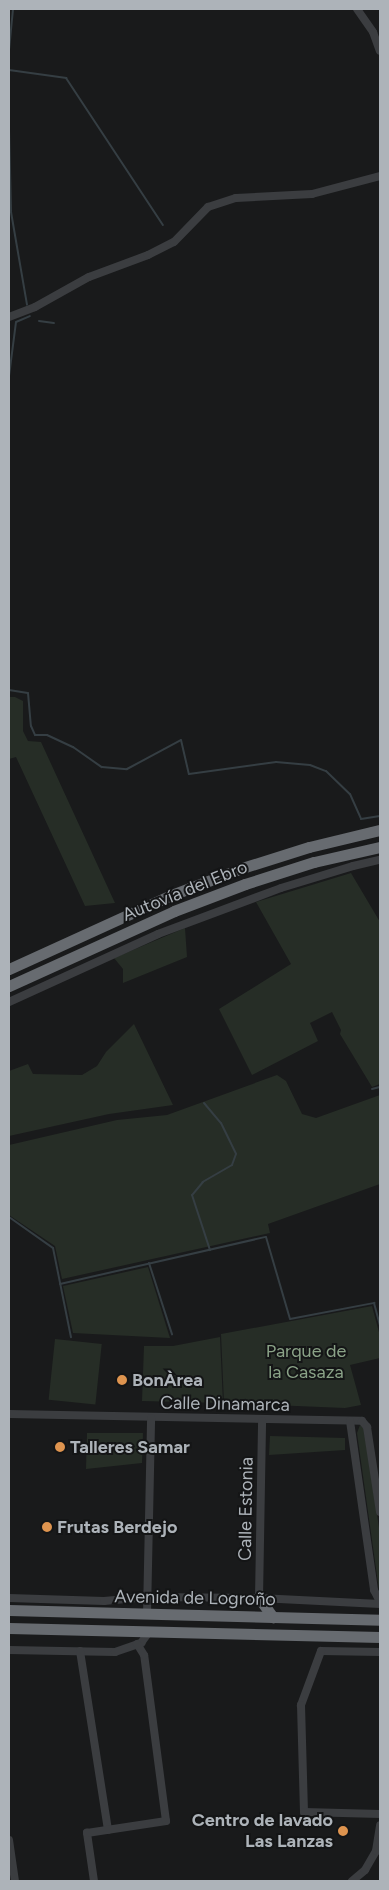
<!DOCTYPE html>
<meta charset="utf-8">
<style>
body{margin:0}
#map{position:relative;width:389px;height:1890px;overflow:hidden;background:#191a1b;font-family:Figtree,sans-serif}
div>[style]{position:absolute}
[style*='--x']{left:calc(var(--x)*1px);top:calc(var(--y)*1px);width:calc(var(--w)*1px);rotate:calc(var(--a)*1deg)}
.green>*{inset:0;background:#262d26;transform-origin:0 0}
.stream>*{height:2px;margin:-1px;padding:0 1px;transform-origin:1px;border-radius:1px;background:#353e43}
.minor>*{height:8px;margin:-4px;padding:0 4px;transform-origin:4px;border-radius:4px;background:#3b3d40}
.highway>*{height:11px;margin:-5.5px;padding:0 5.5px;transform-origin:5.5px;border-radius:5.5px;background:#676b70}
.dots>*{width:14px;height:14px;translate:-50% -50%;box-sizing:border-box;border:2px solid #141516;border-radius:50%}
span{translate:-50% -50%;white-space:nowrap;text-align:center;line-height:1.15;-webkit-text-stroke:4px #141516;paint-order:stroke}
.street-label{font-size:18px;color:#adb3b9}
.park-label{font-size:18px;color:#8aa287}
.poi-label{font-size:18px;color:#adb3b9;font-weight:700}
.left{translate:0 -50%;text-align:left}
.right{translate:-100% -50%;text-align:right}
.frame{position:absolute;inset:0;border:10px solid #adb3b9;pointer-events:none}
</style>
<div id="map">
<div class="green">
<div style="clip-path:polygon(9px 697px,15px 697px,23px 701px,23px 731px,28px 741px,41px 742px,115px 903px,85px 906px,16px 757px,9px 759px)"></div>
<div style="clip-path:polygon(351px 873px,380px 922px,380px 1084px,372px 1087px,340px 1034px,341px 1030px,332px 1012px,310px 1023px,318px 1041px,252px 1075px,219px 1009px,291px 964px,256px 902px)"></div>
<div style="clip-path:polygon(185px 928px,187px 957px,123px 983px,123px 969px,114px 958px)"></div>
<div style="clip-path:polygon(134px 1024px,173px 1105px,109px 1114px,9px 1136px,9px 1071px,28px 1064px,33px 1074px,82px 1075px,97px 1066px,106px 1052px)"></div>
<div style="clip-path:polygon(277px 1075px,286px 1081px,302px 1114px,316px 1118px,380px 1095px,380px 1184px,268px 1224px,270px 1233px,62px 1279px,55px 1246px,9px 1215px,9px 1145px,117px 1120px,167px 1115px)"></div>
<div style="clip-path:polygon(148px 1267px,170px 1338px,73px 1333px,63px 1286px)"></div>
<div style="clip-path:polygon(372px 1306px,380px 1336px,380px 1358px,350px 1365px,361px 1405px,345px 1408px,224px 1403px,221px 1334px)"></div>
<div style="clip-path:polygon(220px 1337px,223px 1403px,142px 1401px,144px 1346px,173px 1346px)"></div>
<div style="left:55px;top:1339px;width:47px;height:61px;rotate:6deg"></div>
<div style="clip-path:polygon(360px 1425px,364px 1429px,380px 1534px,380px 1597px,357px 1433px)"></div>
<div style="clip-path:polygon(87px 1433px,143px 1433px,142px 1463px,86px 1469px)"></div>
<div style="clip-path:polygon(270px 1436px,345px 1438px,345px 1450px,269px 1455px)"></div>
</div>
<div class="stream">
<div style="--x:9;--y:50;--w:41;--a:-84.4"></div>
<div style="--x:9;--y:70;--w:58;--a:8"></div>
<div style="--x:66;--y:78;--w:176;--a:56.6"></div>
<div style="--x:9;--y:129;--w:83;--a:88.6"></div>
<div style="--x:11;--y:212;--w:94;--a:80.2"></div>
<div style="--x:39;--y:321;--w:15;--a:8"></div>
<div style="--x:9;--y:376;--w:54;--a:-82.6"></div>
<div style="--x:16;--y:322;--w:15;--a:-23"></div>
<div style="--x:9;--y:690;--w:19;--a:9"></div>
<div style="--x:28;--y:693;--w:33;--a:85"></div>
<div style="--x:31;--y:726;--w:10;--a:66"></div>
<div style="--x:35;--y:735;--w:12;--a:0"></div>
<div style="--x:47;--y:735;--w:29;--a:25"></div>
<div style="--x:73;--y:747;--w:35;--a:35"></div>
<div style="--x:102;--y:767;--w:25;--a:5"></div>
<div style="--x:127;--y:769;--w:61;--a:-28.2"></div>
<div style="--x:181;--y:740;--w:35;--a:77"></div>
<div style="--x:189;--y:774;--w:88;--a:-7.9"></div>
<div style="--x:276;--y:762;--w:34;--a:5"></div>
<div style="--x:310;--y:765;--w:17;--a:21"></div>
<div style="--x:326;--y:771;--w:33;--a:44"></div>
<div style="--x:350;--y:794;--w:27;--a:66"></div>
<div style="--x:361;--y:819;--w:19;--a:-9"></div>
<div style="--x:372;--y:1089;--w:8;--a:-14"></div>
<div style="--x:204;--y:1103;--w:26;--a:50"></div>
<div style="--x:221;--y:1123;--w:34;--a:64"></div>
<div style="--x:236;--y:1154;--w:12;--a:110"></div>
<div style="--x:232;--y:1165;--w:34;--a:150"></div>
<div style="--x:203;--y:1182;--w:17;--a:130"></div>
<div style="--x:192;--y:1195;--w:58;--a:71.9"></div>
<div style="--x:9;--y:1217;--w:54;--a:35.2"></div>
<div style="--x:53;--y:1248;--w:91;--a:78.6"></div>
<div style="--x:149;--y:1263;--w:75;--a:72.1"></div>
<div style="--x:60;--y:1284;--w:211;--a:-12.9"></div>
<div style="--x:266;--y:1237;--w:85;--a:73.7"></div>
<div style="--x:290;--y:1319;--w:86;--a:-10.8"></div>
<div style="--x:374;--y:1303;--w:24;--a:75"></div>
</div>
<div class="minor">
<div style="--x:357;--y:9;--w:28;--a:55"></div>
<div style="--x:373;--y:32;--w:20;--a:70"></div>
<div style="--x:9;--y:317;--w:28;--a:-21"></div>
<div style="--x:35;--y:307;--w:62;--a:-29.1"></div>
<div style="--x:89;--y:277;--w:63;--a:-20.4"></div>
<div style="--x:148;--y:255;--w:29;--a:-27"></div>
<div style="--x:174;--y:242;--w:49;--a:-45.8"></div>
<div style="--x:208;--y:207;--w:29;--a:-18"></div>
<div style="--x:236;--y:198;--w:76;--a:-3"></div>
<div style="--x:312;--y:194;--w:70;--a:-14.8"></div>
<div style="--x:9;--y:1002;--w:164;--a:-24.5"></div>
<div style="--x:158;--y:934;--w:131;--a:-20.5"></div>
<div style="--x:281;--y:888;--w:75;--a:-17"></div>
<div style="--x:353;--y:866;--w:28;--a:-13"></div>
<div style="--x:9;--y:1414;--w:353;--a:1.1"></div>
<div style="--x:362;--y:1421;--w:8;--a:50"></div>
<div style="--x:367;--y:1427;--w:86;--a:81.3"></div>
<div style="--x:350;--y:1421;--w:171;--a:81.9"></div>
<div style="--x:374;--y:1590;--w:13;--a:63"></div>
<div style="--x:9;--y:1598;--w:95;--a:1.8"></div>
<div style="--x:104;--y:1601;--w:44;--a:-5.2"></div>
<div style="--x:148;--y:1597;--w:111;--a:0.5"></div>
<div style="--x:259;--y:1598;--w:121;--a:2.8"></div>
<div style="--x:259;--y:1598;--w:177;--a:-89"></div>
<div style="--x:147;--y:1614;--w:196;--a:-88.8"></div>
<div style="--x:9;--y:1650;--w:106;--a:1.1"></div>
<div style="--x:115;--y:1652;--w:28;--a:-19"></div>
<div style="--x:141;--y:1643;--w:14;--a:-54"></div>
<div style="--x:80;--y:1651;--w:181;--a:81.1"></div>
<div style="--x:380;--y:1652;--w:59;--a:-179"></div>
<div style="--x:321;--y:1651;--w:58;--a:110.3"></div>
<div style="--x:301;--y:1705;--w:107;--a:88.4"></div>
<div style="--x:304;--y:1812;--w:76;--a:1.5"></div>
<div style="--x:9;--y:1840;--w:41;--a:81.7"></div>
<div style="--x:94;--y:1881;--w:49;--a:-98.3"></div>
<div style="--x:87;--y:1833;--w:80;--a:-8.6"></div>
<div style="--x:166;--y:1821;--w:167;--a:-97.5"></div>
<div style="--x:144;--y:1655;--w:13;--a:-122"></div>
<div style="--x:352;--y:1881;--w:17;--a:-40"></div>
<div style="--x:365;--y:1870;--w:22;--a:-60"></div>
<div style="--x:376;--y:1851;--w:26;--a:-81"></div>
</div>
<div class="highway">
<div style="--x:9;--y:969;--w:176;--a:-24.5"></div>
<div style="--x:169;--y:896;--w:78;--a:-21"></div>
<div style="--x:242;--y:868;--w:70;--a:-17.4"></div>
<div style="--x:309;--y:847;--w:73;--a:-13.5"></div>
<div style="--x:9;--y:986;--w:181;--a:-24.4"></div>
<div style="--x:174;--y:911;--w:76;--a:-20.8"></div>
<div style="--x:245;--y:884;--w:72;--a:-17.7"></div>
<div style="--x:314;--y:862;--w:68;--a:-12.8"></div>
<div style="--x:259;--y:1598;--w:24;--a:54"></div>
<div style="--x:9;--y:1610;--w:371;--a:1.5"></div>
<div style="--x:9;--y:1628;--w:371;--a:1.4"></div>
</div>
<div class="dots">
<div style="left:122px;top:1380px;background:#de944f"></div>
<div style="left:60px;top:1447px;background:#de944f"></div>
<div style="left:47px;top:1527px;background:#de944f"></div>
<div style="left:343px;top:1831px;background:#de944f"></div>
</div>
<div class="street-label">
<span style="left:185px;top:891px;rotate:-22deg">Autovía del Ebro</span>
<span style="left:225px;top:1404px;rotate:1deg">Calle Dinamarca</span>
<span style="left:246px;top:1509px;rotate:-89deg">Calle Estonia</span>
<span style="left:195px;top:1598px;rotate:1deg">Avenida de Logroño</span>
</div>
<div class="park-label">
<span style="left:306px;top:1362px">Parque de<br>la Casaza</span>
</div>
<div class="poi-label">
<span class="left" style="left:132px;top:1380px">BonÀrea</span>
<span class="left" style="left:70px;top:1447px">Talleres Samar</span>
<span class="left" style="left:57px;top:1527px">Frutas Berdejo</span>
<span class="right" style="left:333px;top:1831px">Centro de lavado<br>Las Lanzas</span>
</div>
<div class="frame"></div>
</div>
